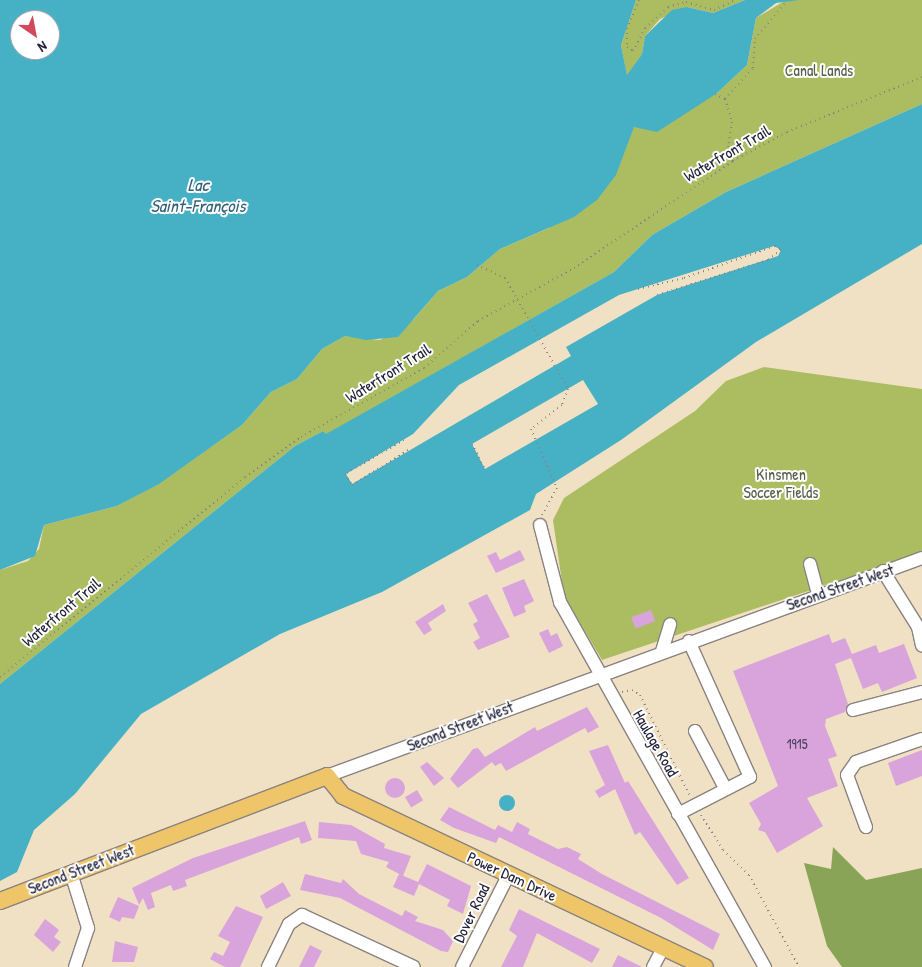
<!DOCTYPE html>
<meta charset="utf-8">
<style>
body{margin:0}
#map{position:relative;width:922px;height:967px;overflow:hidden;background:#f1e1c4;font-family:"Patrick Hand",sans-serif}
div>[style]{position:absolute}
[style*='--x']{left:calc(var(--x)*1px);top:calc(var(--y)*1px);width:calc(var(--w)*1px);rotate:calc(var(--a)*1deg)}
.green>*{inset:0;background:#acbd61}
.forest>*{inset:0;background:#89a457}
.water>*{inset:0;background:#46b1c4}
.round{border-radius:50%}
.building>*{inset:0;background:#d8a4db;transform-origin:0 0}
.path>*{height:2px;margin-top:-1px;transform-origin:0;background:repeating-linear-gradient(90deg,#8a8280 0 1px,transparent 0 5px)}
.roads{filter:drop-shadow(1px 0 #8a8280) drop-shadow(-1px 0 #8a8280) drop-shadow(0 1px #8a8280) drop-shadow(0 -1px #8a8280)}
.minor>*{height:12px;margin:-6px;padding:0 6px;transform-origin:6px;border-radius:6px;background:#fff}
.major>*{height:16px;margin:-8px;padding:0 8px;transform-origin:8px;border-radius:8px;background:#eec569}
span{translate:-50% -50%;white-space:nowrap;text-align:center;line-height:1.15;-webkit-text-stroke:4px #fff;paint-order:stroke}
.number-label{font-size:14px;color:#504263}
.number-label span{-webkit-text-stroke-width:0}
.park-label{font-size:16px;color:#59604a}
.street-label{font-size:16px;color:#22223b}
.water-label{font-size:18px;color:#326279;font-style:italic}
.north{position:absolute;left:10px;top:10px;width:50px;height:50px;box-sizing:border-box;background:#fff;border:1px solid #a7a7b1;border-radius:50%;rotate:147deg;font-size:14px;font-weight:700;line-height:20px;text-align:center;color:#22223b}
.north::after{content:'';display:block;margin:auto;width:18px;height:22px;background:#d1495b;clip-path:polygon(50% 0,100% 100%,50% 72%,0 100%)}
</style>
<div id="map">
<div class="green">
<div style="clip-path:polygon(636px 0,745px 0,713px 13px,687px 7px,660px 19px,645px 36px,642px 54px,627px 76px,621px 45px)"></div>
<div style="clip-path:polygon(786px 0,922px 0,922px 104px,726px 192px,652px 235px,614px 272px,326px 435px,323px 431px,295px 446px,0 684px,0 570px,28px 561px,39px 549px,44px 525px,117px 506px,158px 484px,242px 425px,271px 392px,297px 379px,322px 349px,345px 336px,380px 340px,413px 320px,438px 291px,467px 277px,500px 249px,549px 228px,634px 127px,685px 111px,716px 94px,747px 65px,756px 18px)"></div>
<div style="clip-path:polygon(764px 367px,922px 389px,922px 553px,602px 660px,564px 596px,553px 520px,564px 498px,695px 411px,726px 381px)"></div>
</div>
<div class="forest">
<div style="clip-path:polygon(833px 847px,866px 880px,922px 868px,922px 967px,842px 967px,827px 946px,804px 863px,831px 869px)"></div>
</div>
<div class="water">
<div style="clip-path:polygon(evenodd,0 0,636px 0,621px 45px,627px 75px,642px 54px,645px 36px,672px 10px,687px 7px,713px 13px,745px 0,799px 0,776px 3px,756px 18px,747px 65px,716px 94px,657px 132px,634px 127px,616px 175px,597px 200px,574px 217px,500px 249px,467px 277px,438px 291px,398px 337px,366px 340px,345px 336px,322px 349px,297px 379px,271px 392px,242px 425px,159px 484px,117px 506px,44px 525px,35px 556px,0 570px,0 0,20px 20px,50px 20px,50px 50px,20px 50px,20px 20px)"></div>
<div style="clip-path:polygon(evenodd,922px 104px,922px 244px,756px 342px,621px 440px,536px 494px,530px 510px,382px 592px,280px 634px,141px 714px,75px 794px,34px 830px,17px 872px,0 881px,0 684px,295px 446px,323px 431px,326px 434px,614px 272px,652px 235px,726px 192px,922px 104px,774px 246px,781px 250px,778px 256px,657px 295px,566px 347px,571px 356px,352px 484px,346px 474px,413px 434px,459px 385px,619px 295px,774px 246px,922px 104px,583px 380px,598px 404px,485px 469px,472px 444px,583px 380px)"></div>
<div class="round" style="left:499px;top:795px;width:16px;height:16px"></div>
</div>
<div class="building">
<div style="clip-path:polygon(520px 550px,525px 560px,496px 573px,487px 556px,496px 552px,500px 560px)"></div>
<div style="clip-path:polygon(524px 579px,534px 601px,524px 606px,526px 612px,514px 617px,502px 588px)"></div>
<div style="clip-path:polygon(487px 594px,510px 637px,478px 650px,473px 642px,480px 638px,473px 624px,478px 621px,468px 603px)"></div>
<div style="clip-path:polygon(443px 604px,446px 611px,428px 623px,432px 630px,424px 635px,415px 622px)"></div>
<div style="left:651px;top:610px;width:12px;height:21px;rotate:70deg"></div>
<div style="clip-path:polygon(548px 629px,551px 636px,557px 633px,563px 646px,549px 653px,539px 633px)"></div>
<div style="clip-path:polygon(829px 634px,832px 643px,845px 638px,852px 654px,876px 645px,879px 653px,904px 644px,917px 678px,882px 692px,878px 683px,863px 689px,851px 658px,835px 664px,848px 704px,845px 712px,826px 719px,825px 726px,837px 756px,828px 759px,838px 786px,807px 798px,823px 826px,777px 853px,765px 832px,758px 830px,761px 824px,749px 803px,778px 786px,733px 671px)"></div>
<div style="clip-path:polygon(587px 707px,599px 727px,588px 733px,585px 728px,506px 771px,501px 763px,495px 766px,492px 762px,458px 788px,450px 779px,473px 749px,478px 748px,485px 757px,535px 727px,537px 731px)"></div>
<div style="clip-path:polygon(608px 745px,625px 783px,628px 781px,689px 878px,677px 885px,640px 832px,635px 835px,615px 789px,599px 798px,595px 791px,605px 785px,589px 751px)"></div>
<div style="clip-path:polygon(922px 750px,922px 776px,896px 786px,888px 763px)"></div>
<div style="clip-path:polygon(427px 762px,444px 778px,434px 786px,420px 767px)"></div>
<div class="round" style="left:385px;top:778px;width:20px;height:20px"></div>
<div style="left:417px;top:790px;width:12px;height:14px;rotate:59deg"></div>
<div style="clip-path:polygon(449px 807px,495px 830px,498px 825px,512px 832px,517px 822px,530px 829px,528px 834px,558px 849px,567px 847px,581px 854px,578px 859px,602px 874px,720px 934px,713px 950px,661px 918px,499px 837px,496px 843px,454px 828px,440px 820px)"></div>
<div style="clip-path:polygon(305px 821px,312px 840px,301px 844px,299px 837px,185px 880px,187px 886px,173px 891px,171px 885px,151px 893px,155px 907px,148px 910px,143px 898px,139px 905px,132px 888px,193px 858px)"></div>
<div style="clip-path:polygon(319px 822px,351px 825px,385px 844px,384px 848px,411px 856px,403px 876px,386px 867px,389px 862px,361px 854px,356px 841px,318px 838px)"></div>
<div style="clip-path:polygon(427px 864px,471px 886px,463px 914px,447px 906px,450px 900px,419px 884px,414px 896px,393px 887px,399px 874px,418px 882px)"></div>
<div style="clip-path:polygon(305px 874px,341px 883px,343px 879px,359px 894px,402px 916px,405px 910px,418px 917px,415px 921px,443px 930px,453px 941px,448px 952px,441px 951px,340px 898px,300px 890px)"></div>
<div style="clip-path:polygon(283px 882px,291px 896px,266px 909px,260px 896px)"></div>
<div style="clip-path:polygon(118px 897px,139px 906px,134px 919px,122px 917px,120px 922px,109px 917px)"></div>
<div style="clip-path:polygon(236px 906px,263px 917px,240px 967px,225px 967px,210px 959px,214px 952px,223px 956px,230px 942px,218px 936px)"></div>
<div style="clip-path:polygon(519px 909px,600px 949px,592px 963px,537px 933px,523px 967px,501px 967px,517px 936px,509px 930px)"></div>
<div style="clip-path:polygon(45px 919px,59px 930px,54px 937px,61px 942px,53px 952px,34px 935px)"></div>
<div style="clip-path:polygon(115px 941px,138px 947px,134px 962px,112px 962px)"></div>
<div style="clip-path:polygon(310px 945px,322px 951px,314px 967px,299px 967px)"></div>
<div style="clip-path:polygon(618px 955px,642px 967px,612px 967px)"></div>
</div>
<div class="path">
<div style="--x:639;--y:0;--w:30;--a:113"></div>
<div style="--x:627;--y:28;--w:19;--a:90"></div>
<div style="--x:627;--y:47;--w:7;--a:34"></div>
<div style="--x:633;--y:51;--w:26;--a:-62"></div>
<div style="--x:645;--y:28;--w:31;--a:-42"></div>
<div style="--x:668;--y:7;--w:19;--a:-16"></div>
<div style="--x:686;--y:2;--w:29;--a:16"></div>
<div style="--x:714;--y:10;--w:23;--a:-25"></div>
<div style="--x:715;--y:94;--w:11;--a:27"></div>
<div style="--x:725;--y:99;--w:24;--a:73"></div>
<div style="--x:732;--y:122;--w:24;--a:99"></div>
<div style="--x:728;--y:146;--w:16;--a:72"></div>
<div style="--x:725;--y:99;--w:42;--a:-47.9"></div>
<div style="--x:753;--y:68;--w:29;--a:-86"></div>
<div style="--x:755;--y:39;--w:47;--a:-50.2"></div>
<div style="--x:477;--y:265;--w:31;--a:25"></div>
<div style="--x:505;--y:278;--w:128;--a:60.4"></div>
<div style="--x:568;--y:389;--w:17;--a:111"></div>
<div style="--x:562;--y:405;--w:39;--a:142"></div>
<div style="--x:531;--y:429;--w:64;--a:66.2"></div>
<div style="--x:557;--y:488;--w:31;--a:119"></div>
<div style="--x:638;--y:289;--w:47;--a:-13.4"></div>
<div style="--x:684;--y:278;--w:96;--a:-19.4"></div>
<div style="--x:775;--y:246;--w:7;--a:34"></div>
<div style="--x:781;--y:250;--w:16;--a:142"></div>
<div style="--x:768;--y:260;--w:116;--a:162.5"></div>
<div style="--x:404;--y:440;--w:68;--a:150"></div>
<div style="--x:345;--y:474;--w:13;--a:58"></div>
<div style="--x:352;--y:485;--w:68;--a:-31.8"></div>
<div style="--x:472;--y:444;--w:29;--a:63"></div>
<div style="--x:0;--y:677;--w:316;--a:-39.2"></div>
<div style="--x:245;--y:477;--w:69;--a:-35.5"></div>
<div style="--x:301;--y:437;--w:141;--a:-29.3"></div>
<div style="--x:424;--y:368;--w:72;--a:-41"></div>
<div style="--x:478;--y:321;--w:110;--a:-28.9"></div>
<div style="--x:574;--y:268;--w:192;--a:-33.9"></div>
<div style="--x:733;--y:161;--w:61;--a:-28.2"></div>
<div style="--x:787;--y:132;--w:146;--a:-22.2"></div>
<div style="--x:622;--y:692;--w:10;--a:-11"></div>
<div style="--x:632;--y:690;--w:9;--a:32"></div>
<div style="--x:640;--y:695;--w:113;--a:63.7"></div>
<div style="--x:701;--y:815;--w:41;--a:57.8"></div>
<div style="--x:723;--y:850;--w:36;--a:44"></div>
<div style="--x:749;--y:875;--w:105;--a:61.5"></div>
</div>
<div class="roads">
<div class="minor">
<div style="--x:540;--y:525;--w:80;--a:75.4"></div>
<div style="--x:560;--y:602;--w:419;--a:60.7"></div>
<div style="--x:810;--y:564;--w:31;--a:75"></div>
<div style="--x:883;--y:571;--w:66;--a:58"></div>
<div style="--x:918;--y:627;--w:19;--a:78"></div>
<div style="--x:662;--y:651;--w:28;--a:-73"></div>
<div style="--x:853;--y:710;--w:71;--a:-14.6"></div>
<div style="--x:695;--y:731;--w:64;--a:62.2"></div>
<div style="--x:327;--y:776;--w:634;--a:-20.12"></div>
<div style="--x:678;--y:814;--w:81;--a:-27.2"></div>
<div style="--x:750;--y:777;--w:149;--a:-114.2"></div>
<div style="--x:866;--y:827;--w:55;--a:-110.1"></div>
<div style="--x:847;--y:775;--w:16;--a:-55"></div>
<div style="--x:856;--y:762;--w:70;--a:-19.2"></div>
<div style="--x:71;--y:873;--w:58;--a:72.8"></div>
<div style="--x:88;--y:928;--w:41;--a:108.4"></div>
<div style="--x:268;--y:967;--w:48;--a:-64"></div>
<div style="--x:289;--y:924;--w:16;--a:-35"></div>
<div style="--x:302;--y:915;--w:123;--a:24.9"></div>
<div style="--x:462;--y:967;--w:104;--a:-63.2"></div>
<div style="--x:653;--y:967;--w:21;--a:-62"></div>
</div>
<div class="major">
<div style="--x:0;--y:901;--w:350;--a:-20.9"></div>
<div style="--x:327;--y:776;--w:26;--a:51"></div>
<div style="--x:343;--y:796;--w:400;--a:25.3"></div>
</div>
</div>
<div class="number-label">
<span style="left:797px;top:744px">1915</span>
</div>
<div class="park-label">
<span style="left:819px;top:70px">Canal Lands</span>
<span style="left:781px;top:483px">Kinsmen<br>Soccer Fields</span>
</div>
<div class="street-label">
<span style="left:727px;top:153px;rotate:-30deg">Waterfront Trail</span>
<span style="left:388px;top:373px;rotate:-32deg">Waterfront Trail</span>
<span style="left:840px;top:587px;rotate:-19deg">Second Street West</span>
<span style="left:61px;top:612px;rotate:-40deg">Waterfront Trail</span>
<span style="left:460px;top:726px;rotate:-21deg">Second Street West</span>
<span style="left:656px;top:743px;rotate:60deg">Haulage Road</span>
<span style="left:81px;top:869px;rotate:-21deg">Second Street West</span>
<span style="left:512px;top:876px;rotate:25deg">Power Dam Drive</span>
<span style="left:471px;top:913px;rotate:-64deg">Dover Road</span>
</div>
<div class="water-label">
<span style="left:198px;top:196px">Lac<br>Saint-François</span>
</div>
<div class="north">N</div>
</div>
